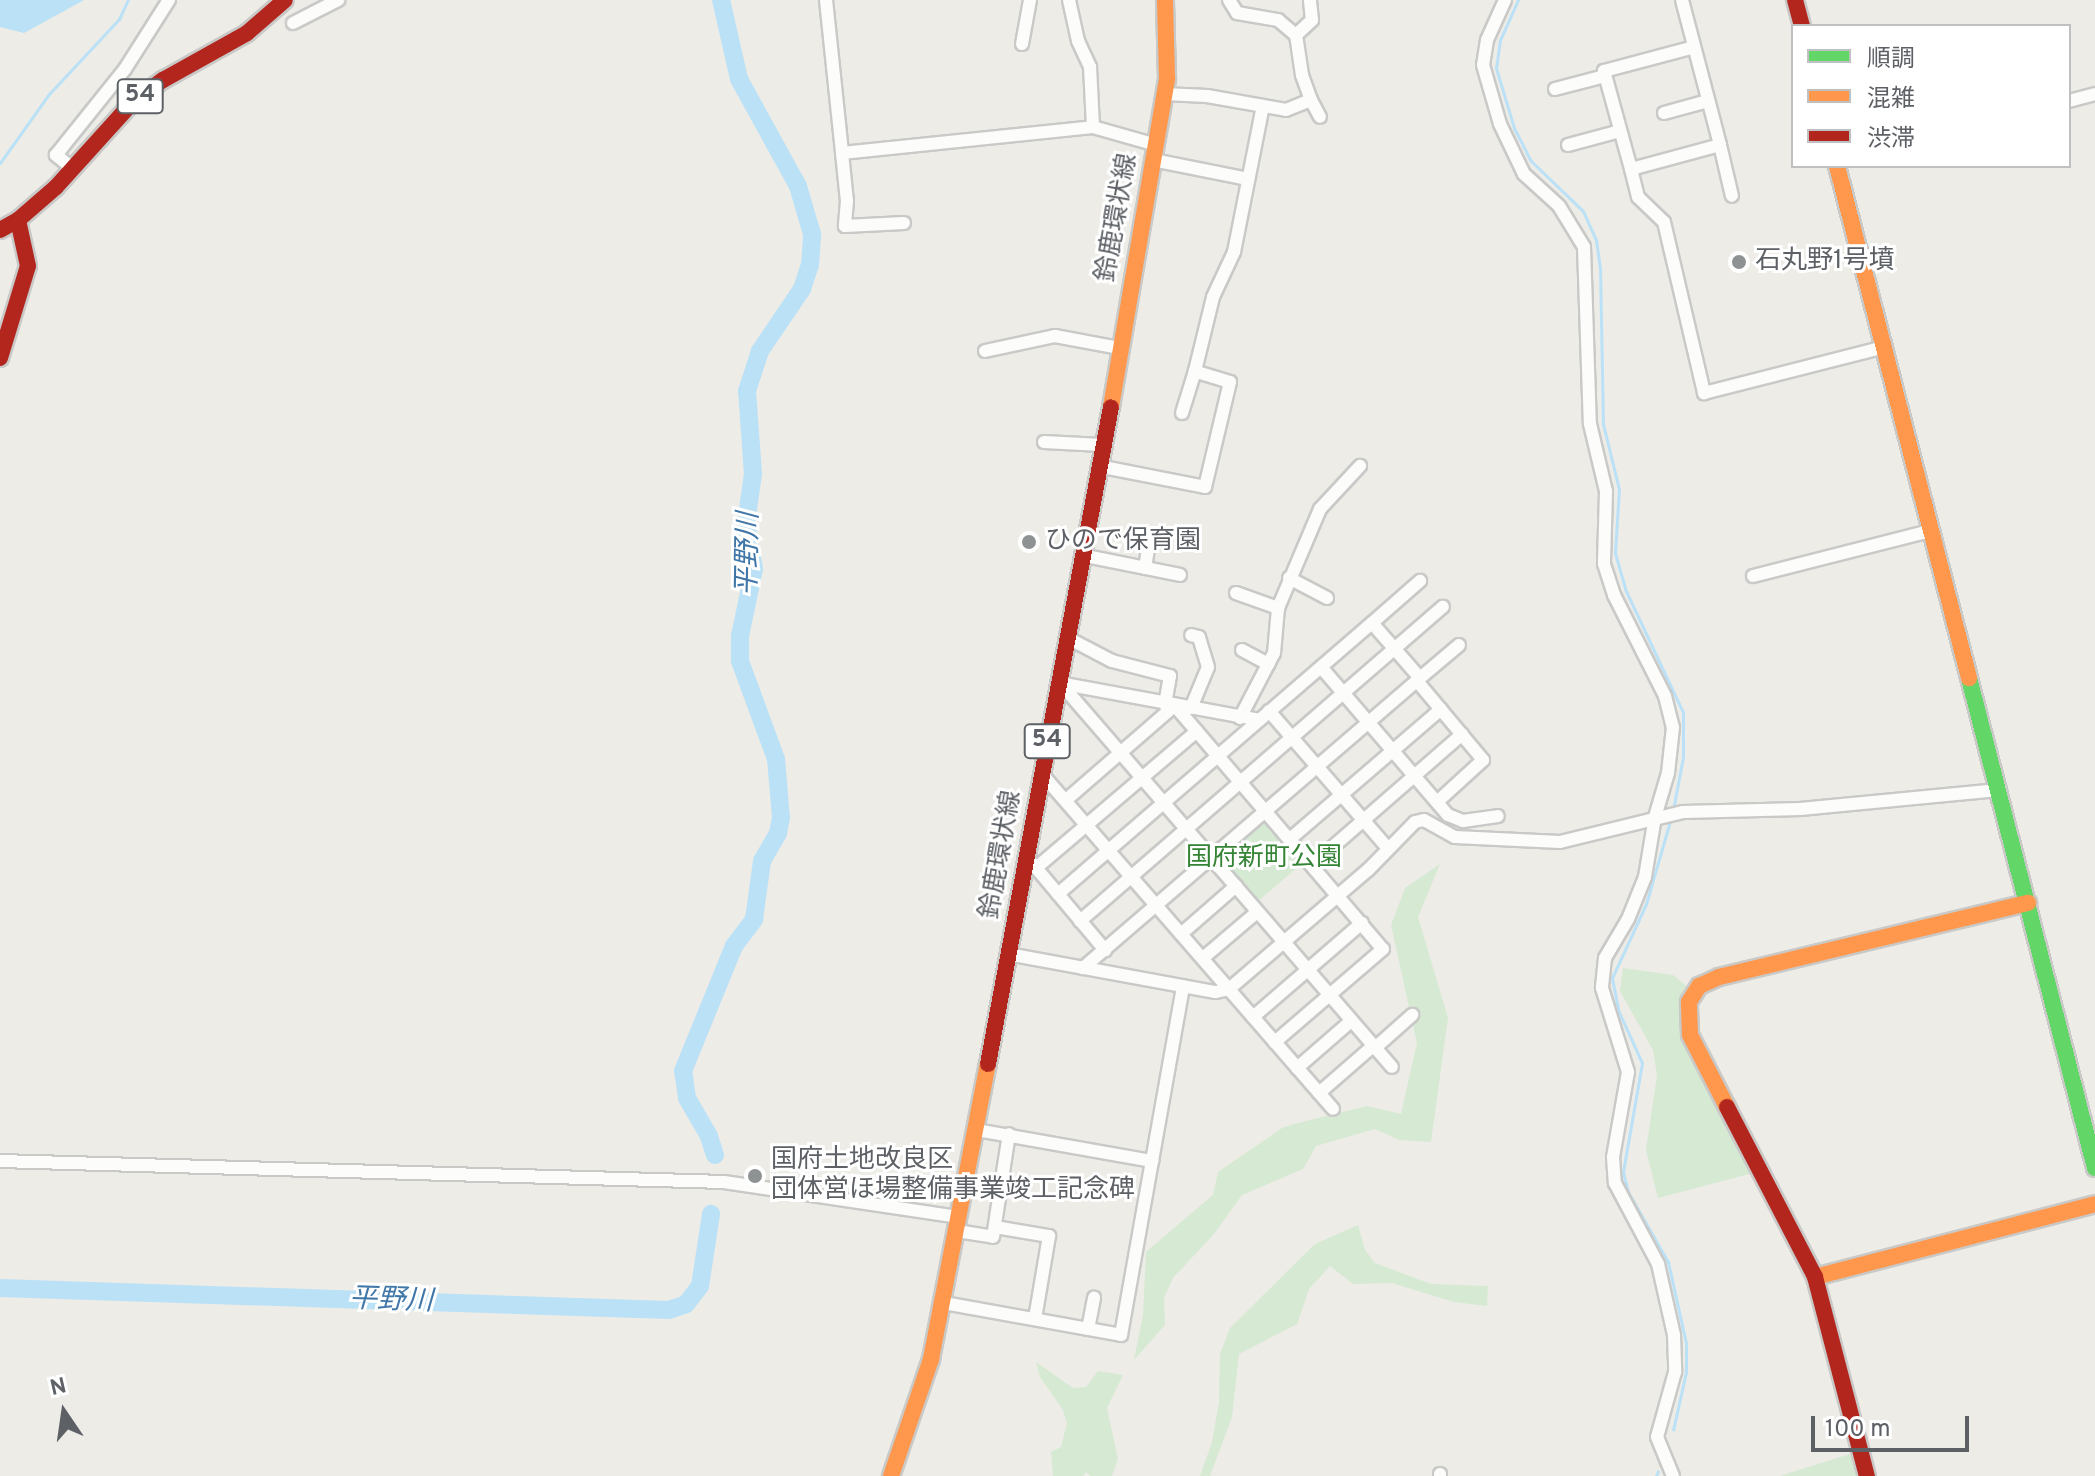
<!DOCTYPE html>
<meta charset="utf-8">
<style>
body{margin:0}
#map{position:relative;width:2095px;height:1476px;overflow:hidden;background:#edece7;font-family:Overpass,"Noto Sans JP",sans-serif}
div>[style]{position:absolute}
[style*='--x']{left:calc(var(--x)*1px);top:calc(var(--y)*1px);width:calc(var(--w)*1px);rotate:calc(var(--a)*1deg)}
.green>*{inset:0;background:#d6e9d3}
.water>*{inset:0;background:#bbe1f7}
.stream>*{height:3px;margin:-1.5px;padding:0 1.5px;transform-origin:1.5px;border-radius:1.5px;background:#bbe1f7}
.river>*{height:18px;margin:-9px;padding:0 9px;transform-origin:9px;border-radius:9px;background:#bbe1f7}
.roads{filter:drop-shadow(2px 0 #c9c9c8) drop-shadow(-2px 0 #c9c9c8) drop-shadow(0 2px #c9c9c8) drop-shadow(0 -2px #c9c9c8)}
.street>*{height:12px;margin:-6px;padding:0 6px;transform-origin:6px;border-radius:6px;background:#fcfcfb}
.fast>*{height:16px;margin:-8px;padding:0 8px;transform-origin:8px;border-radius:8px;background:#63d668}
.slow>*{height:16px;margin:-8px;padding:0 8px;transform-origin:8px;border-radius:8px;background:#ff974d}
.jam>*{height:16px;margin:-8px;padding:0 8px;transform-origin:8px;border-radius:8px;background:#b3261e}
.dots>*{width:22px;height:22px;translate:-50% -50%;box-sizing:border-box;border:4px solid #fff;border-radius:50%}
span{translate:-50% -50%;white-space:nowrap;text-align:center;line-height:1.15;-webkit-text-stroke:6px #fff;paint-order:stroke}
.shield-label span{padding:2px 6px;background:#fff;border:2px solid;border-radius:6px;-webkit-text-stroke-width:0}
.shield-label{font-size:24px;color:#5d6166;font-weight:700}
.street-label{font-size:26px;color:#5d6166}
.poi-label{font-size:26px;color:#5d6166}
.left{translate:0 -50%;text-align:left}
.park-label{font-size:26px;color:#358435}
.water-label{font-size:28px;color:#4077a8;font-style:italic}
.legend{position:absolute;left:1791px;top:24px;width:280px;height:144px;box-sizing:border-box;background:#fff;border:2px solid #bec0c2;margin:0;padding:10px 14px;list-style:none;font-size:24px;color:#5d6166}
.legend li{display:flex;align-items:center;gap:16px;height:40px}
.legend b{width:40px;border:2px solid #bec0c2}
.north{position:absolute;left:24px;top:1372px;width:80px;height:80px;-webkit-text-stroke:6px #fff;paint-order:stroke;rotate:347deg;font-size:22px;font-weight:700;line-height:32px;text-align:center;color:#5d6166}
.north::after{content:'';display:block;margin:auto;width:28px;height:36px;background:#5d6166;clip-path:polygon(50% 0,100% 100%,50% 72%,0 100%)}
.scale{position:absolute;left:1811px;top:1416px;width:158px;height:36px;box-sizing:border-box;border:4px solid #5d6166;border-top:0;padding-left:10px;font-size:24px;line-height:28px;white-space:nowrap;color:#5d6166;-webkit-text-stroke:6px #fff;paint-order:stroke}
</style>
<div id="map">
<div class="green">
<div style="clip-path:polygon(1265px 819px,1304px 862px,1257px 902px,1221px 862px,1221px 856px)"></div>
<div style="clip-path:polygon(1440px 864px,1418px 917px,1448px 1018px,1431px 1142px,1399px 1140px,1375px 1129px,1316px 1146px,1303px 1169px,1242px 1195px,1214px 1234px,1173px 1278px,1164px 1298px,1165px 1325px,1134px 1360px,1143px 1315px,1146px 1252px,1213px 1195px,1218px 1172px,1282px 1128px,1294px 1124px,1367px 1106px,1401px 1114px,1417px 1043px,1391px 925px,1405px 888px)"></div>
<div style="clip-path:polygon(1623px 968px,1673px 975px,1689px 988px,1680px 1011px,1681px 1033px,1753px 1173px,1658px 1198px,1646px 1150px,1657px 1075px,1653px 1050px,1620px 991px)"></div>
<div style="clip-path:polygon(1358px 1225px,1365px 1250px,1375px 1263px,1431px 1284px,1488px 1286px,1487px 1306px,1454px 1302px,1392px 1283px,1353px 1284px,1330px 1266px,1309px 1289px,1297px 1324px,1239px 1354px,1232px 1417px,1210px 1476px,1200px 1476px,1212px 1442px,1219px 1402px,1220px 1354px,1230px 1328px,1315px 1244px)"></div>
<div style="clip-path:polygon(1036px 1362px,1073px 1388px,1086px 1387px,1098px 1371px,1123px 1375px,1107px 1408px,1118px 1459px,1112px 1476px,1091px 1476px,1086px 1472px,1083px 1476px,1053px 1476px,1051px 1452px,1061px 1447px,1067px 1423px,1063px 1410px,1040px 1377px)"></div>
<div style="clip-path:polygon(1853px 1453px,1860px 1476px,1780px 1476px)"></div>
</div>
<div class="water">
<div style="clip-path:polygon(0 0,84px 0,24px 33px,0 27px)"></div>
</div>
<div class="stream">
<div style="--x:1518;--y:0;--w:44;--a:114.2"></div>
<div style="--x:1500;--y:40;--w:28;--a:98"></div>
<div style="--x:1496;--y:68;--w:63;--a:73.3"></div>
<div style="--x:1514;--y:128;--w:37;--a:63"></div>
<div style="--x:1531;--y:161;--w:72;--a:43.9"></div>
<div style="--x:1583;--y:211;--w:32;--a:66"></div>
<div style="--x:1596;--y:240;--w:28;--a:82"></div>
<div style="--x:1600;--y:268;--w:156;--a:88.9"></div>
<div style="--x:1603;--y:424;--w:67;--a:76.2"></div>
<div style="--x:1619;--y:489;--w:64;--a:93.6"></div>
<div style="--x:1615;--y:553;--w:37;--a:74"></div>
<div style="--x:1625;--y:589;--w:136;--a:64.8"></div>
<div style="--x:1683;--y:712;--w:45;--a:90"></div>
<div style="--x:1683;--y:757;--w:54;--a:100.7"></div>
<div style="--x:0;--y:163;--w:85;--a:-54.6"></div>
<div style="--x:49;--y:94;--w:103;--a:-47"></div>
<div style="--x:119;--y:19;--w:21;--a:-65"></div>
<div style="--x:1670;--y:821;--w:86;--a:106.1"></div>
<div style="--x:1646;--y:904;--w:81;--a:114.7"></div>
<div style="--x:1612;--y:978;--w:33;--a:79"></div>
<div style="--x:1618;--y:1010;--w:58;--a:65.6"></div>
<div style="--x:1642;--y:1063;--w:111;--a:99.9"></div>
<div style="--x:1623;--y:1172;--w:21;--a:76"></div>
<div style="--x:1628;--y:1192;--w:81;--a:60.3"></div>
<div style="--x:1668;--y:1262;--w:83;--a:77.5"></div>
<div style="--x:1686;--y:1343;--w:29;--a:90"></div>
<div style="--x:1686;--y:1372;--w:59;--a:102.6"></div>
<div style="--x:1656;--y:1476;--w:5;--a:-68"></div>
</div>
<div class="river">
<div style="--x:715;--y:1155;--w:20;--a:-108"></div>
<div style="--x:709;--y:1136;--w:44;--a:-120.1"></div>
<div style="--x:687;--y:1098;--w:27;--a:-98"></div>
<div style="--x:683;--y:1071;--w:135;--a:-67.8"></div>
<div style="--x:734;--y:946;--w:34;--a:-53"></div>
<div style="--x:754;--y:919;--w:59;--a:-82.1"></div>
<div style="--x:762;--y:861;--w:32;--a:-60"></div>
<div style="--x:778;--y:833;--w:15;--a:-79"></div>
<div style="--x:781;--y:818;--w:59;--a:-94.8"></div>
<div style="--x:776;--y:759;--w:104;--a:-110.2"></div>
<div style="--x:740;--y:661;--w:25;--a:-90"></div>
<div style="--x:740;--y:636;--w:68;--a:-78.2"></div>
<div style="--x:754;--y:569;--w:47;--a:-99.9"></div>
<div style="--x:746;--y:523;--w:49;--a:-81.9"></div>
<div style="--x:753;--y:474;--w:83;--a:-94.1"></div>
<div style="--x:747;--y:391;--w:42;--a:-72"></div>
<div style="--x:760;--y:351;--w:75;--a:-55.9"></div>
<div style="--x:802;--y:289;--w:25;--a:-72"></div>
<div style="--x:810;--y:265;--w:31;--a:-86"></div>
<div style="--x:812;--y:234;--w:50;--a:-106.3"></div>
<div style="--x:798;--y:186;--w:122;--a:-118.9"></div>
<div style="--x:739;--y:79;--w:81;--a:-102.8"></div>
<div style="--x:0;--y:1288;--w:669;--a:1.88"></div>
<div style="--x:669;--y:1310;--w:18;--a:-19"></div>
<div style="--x:686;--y:1304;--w:23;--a:-52"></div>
<div style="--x:700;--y:1286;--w:73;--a:-81.3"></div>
</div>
<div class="roads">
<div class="street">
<div style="--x:826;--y:0;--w:154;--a:84"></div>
<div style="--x:842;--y:153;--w:252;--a:-5.9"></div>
<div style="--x:1093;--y:127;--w:66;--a:15.9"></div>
<div style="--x:1069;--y:0;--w:42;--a:77.6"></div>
<div style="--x:1078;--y:41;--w:29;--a:65"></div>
<div style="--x:1090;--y:67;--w:60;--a:87.1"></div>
<div style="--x:1229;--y:0;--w:15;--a:58"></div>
<div style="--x:1237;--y:13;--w:42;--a:9.7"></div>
<div style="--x:1278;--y:20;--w:23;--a:40"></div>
<div style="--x:1505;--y:0;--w:44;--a:114.2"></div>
<div style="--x:1487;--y:40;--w:25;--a:99"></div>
<div style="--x:1483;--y:65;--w:61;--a:73.9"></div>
<div style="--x:1500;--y:124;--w:55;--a:64.4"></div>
<div style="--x:1524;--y:174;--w:47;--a:42.4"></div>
<div style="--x:1559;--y:206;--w:48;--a:58.6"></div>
<div style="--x:1584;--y:247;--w:177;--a:88.1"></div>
<div style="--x:1590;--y:424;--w:69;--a:76.6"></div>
<div style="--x:1606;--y:491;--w:73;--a:91.6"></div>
<div style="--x:1604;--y:564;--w:33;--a:72"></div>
<div style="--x:1614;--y:595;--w:113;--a:63.2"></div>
<div style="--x:1665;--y:696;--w:32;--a:76"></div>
<div style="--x:1673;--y:727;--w:46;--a:96.2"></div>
<div style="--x:1668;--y:773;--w:46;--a:106.5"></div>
<div style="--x:1655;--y:817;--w:61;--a:99.5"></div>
<div style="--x:1645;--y:877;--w:45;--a:112"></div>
<div style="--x:1628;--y:919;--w:45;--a:120.5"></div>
<div style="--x:1605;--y:958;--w:30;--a:96"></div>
<div style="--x:1602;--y:988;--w:88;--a:72.8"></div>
<div style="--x:1628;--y:1072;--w:86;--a:100"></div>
<div style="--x:1613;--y:1157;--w:26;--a:86"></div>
<div style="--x:1615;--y:1183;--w:92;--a:62"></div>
<div style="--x:1658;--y:1264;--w:73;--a:77.3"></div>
<div style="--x:1674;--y:1335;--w:37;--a:88"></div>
<div style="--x:1675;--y:1372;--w:67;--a:105.5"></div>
<div style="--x:1657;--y:1437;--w:42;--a:67.7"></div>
<div style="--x:1682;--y:0;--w:150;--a:75.3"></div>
<div style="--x:1720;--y:145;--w:92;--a:164.9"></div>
<div style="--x:1631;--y:169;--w:29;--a:76"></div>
<div style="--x:1638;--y:197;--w:36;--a:44"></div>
<div style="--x:1664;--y:222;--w:176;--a:76.8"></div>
<div style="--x:1704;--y:393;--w:186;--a:-14.3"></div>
<div style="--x:293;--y:23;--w:51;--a:-27.1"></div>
<div style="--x:1022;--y:44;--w:45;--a:-79.7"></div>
<div style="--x:1555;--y:89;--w:52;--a:-14.6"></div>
<div style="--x:1164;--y:94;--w:43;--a:2.7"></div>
<div style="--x:1207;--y:96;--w:80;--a:10"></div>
<div style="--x:1286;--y:110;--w:27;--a:-22"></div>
<div style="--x:1311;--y:100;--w:27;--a:-110"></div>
<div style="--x:1302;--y:75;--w:40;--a:-98.5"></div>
<div style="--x:1296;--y:35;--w:22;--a:-43"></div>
<div style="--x:1312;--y:20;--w:20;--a:-96"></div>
<div style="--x:1311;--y:100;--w:19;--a:62"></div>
<div style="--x:2069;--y:101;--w:27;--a:-15"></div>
<div style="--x:1664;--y:113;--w:46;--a:-15.3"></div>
<div style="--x:1568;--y:145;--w:54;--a:-15.1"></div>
<div style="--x:1720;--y:145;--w:52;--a:76.8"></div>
<div style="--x:842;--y:153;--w:48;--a:84.1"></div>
<div style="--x:847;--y:201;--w:25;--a:95"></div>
<div style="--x:845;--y:226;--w:59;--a:-2.9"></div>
<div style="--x:1153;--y:160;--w:97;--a:11.3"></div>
<div style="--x:72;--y:168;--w:21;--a:-141"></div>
<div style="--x:56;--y:155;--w:110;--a:-51.3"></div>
<div style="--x:125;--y:69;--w:82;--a:-57.5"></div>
<div style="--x:1631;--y:169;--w:102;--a:-105.4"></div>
<div style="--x:1604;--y:71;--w:93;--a:-14.9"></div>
<div style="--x:985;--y:351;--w:72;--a:-12.1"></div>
<div style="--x:1055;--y:336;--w:66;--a:10.5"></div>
<div style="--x:1182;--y:413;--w:44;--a:-72.8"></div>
<div style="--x:1044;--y:442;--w:58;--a:3"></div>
<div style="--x:1098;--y:466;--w:109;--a:11.1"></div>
<div style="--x:1205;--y:487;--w:108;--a:-76.6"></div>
<div style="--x:1230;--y:382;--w:37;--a:-163"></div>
<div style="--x:1195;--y:371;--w:76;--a:-76.3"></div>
<div style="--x:1213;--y:297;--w:50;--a:-65"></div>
<div style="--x:1234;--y:252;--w:149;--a:-78.8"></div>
<div style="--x:1081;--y:555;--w:101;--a:11.4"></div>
<div style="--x:1145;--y:568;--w:25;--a:-81"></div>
<div style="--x:1753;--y:576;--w:183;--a:-14.3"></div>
<div style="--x:1289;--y:578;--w:43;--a:27.8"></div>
<div style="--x:1236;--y:593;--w:45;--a:19.7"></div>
<div style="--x:1372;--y:623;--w:64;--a:-41.2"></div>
<div style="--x:1066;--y:637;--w:52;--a:27.6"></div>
<div style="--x:1112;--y:661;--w:60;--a:14.5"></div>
<div style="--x:1170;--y:676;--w:29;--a:100"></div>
<div style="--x:1242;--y:650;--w:30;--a:28"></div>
<div style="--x:1321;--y:667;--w:195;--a:49.4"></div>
<div style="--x:1448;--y:815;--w:16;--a:22"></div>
<div style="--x:1463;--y:821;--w:35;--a:-8"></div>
<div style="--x:1420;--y:678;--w:51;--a:-40.2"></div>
<div style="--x:1417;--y:681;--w:103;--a:50.1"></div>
<div style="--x:1483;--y:760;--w:62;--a:137.6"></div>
<div style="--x:1059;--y:683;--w:204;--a:10.4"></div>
<div style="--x:1061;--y:684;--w:506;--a:49.17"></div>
<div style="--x:1176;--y:707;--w:318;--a:49.5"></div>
<div style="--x:1383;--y:949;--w:143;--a:139.3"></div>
<div style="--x:1191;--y:708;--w:44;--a:-67.5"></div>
<div style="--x:1208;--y:667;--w:31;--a:-107"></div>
<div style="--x:1199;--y:637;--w:8;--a:-166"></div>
<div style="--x:1269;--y:711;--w:180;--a:49.1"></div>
<div style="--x:1240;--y:718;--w:73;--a:-62.4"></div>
<div style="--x:1274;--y:653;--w:45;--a:-84.9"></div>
<div style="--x:1278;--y:608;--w:108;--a:-67"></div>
<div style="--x:1320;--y:509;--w:59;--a:-47.1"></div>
<div style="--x:1041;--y:773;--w:445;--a:49"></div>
<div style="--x:1066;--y:800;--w:143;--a:-41"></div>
<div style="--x:1290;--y:839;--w:199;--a:-40.7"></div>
<div style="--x:1032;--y:863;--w:114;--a:50"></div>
<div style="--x:1312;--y:865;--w:199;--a:-41.1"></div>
<div style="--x:1036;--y:868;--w:211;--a:-40.4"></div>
<div style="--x:1058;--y:894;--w:415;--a:-40.8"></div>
<div style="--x:1372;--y:623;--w:73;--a:48.9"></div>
<div style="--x:1420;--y:678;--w:445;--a:139.3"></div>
<div style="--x:1080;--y:921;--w:480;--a:-40.9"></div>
<div style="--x:1181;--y:934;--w:73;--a:-41.1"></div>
<div style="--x:1008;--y:954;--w:211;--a:10.4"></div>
<div style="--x:1216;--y:992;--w:13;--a:-13"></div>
<div style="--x:1229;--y:989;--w:183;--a:-40.6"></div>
<div style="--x:1368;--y:870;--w:67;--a:-45.6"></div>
<div style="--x:1415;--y:822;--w:9;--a:-13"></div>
<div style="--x:1424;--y:820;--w:35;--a:29"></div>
<div style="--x:1455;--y:837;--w:105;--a:2.7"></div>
<div style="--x:1560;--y:842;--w:127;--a:-13.7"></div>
<div style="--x:1683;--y:812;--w:118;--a:-1.5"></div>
<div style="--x:1801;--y:809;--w:200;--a:-5.5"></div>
<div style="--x:1203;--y:958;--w:71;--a:-40.4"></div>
<div style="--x:1253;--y:1017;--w:144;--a:-40.8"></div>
<div style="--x:1375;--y:1048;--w:50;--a:-41.7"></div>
<div style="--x:1297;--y:1068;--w:72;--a:-41"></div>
<div style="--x:1319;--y:1093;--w:72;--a:-41"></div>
<div style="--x:976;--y:1130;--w:179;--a:10"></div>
<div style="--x:0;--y:1161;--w:724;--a:1.66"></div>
<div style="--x:724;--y:1182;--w:238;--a:8.5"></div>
<div style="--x:995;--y:1227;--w:55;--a:9.5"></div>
<div style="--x:1049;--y:1236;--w:84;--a:99.6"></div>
<div style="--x:957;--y:1231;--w:36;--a:9"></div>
<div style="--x:993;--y:1237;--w:104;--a:-81.2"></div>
<div style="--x:944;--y:1303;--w:180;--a:10.2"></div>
<div style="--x:1121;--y:1335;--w:354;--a:-79.9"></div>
<div style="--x:1088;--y:1329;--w:32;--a:-79"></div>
<div style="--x:1440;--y:1476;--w:2;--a:-90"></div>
</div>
<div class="fast">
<div style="--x:1969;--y:678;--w:506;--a:75.58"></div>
</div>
<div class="slow">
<div style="--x:1837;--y:166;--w:529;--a:75.54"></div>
<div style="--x:1111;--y:407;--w:334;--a:-80.3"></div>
<div style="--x:1167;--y:78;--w:78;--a:-91.5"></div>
<div style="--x:1727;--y:1107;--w:81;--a:-117.2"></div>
<div style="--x:1690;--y:1035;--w:33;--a:-92"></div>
<div style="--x:1689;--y:1002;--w:19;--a:-58"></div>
<div style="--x:1699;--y:986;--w:22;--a:-24"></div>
<div style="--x:1719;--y:977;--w:318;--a:-13.5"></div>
<div style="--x:1815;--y:1277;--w:289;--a:-14.6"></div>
<div style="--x:891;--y:1476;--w:124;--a:-71.1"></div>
<div style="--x:931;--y:1359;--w:300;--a:-79.1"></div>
</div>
<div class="jam">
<div style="--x:1795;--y:0;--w:27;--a:75"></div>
<div style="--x:0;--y:230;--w:21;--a:-29"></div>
<div style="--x:0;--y:358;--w:96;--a:-73.1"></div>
<div style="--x:28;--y:266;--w:47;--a:-102.3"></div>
<div style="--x:18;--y:220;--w:50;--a:-41"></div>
<div style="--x:56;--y:187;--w:113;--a:-47.9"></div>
<div style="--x:132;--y:103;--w:39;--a:-37"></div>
<div style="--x:163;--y:80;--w:96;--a:-29.2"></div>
<div style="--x:247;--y:33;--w:50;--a:-41"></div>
<div style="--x:988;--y:1064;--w:668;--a:-79.4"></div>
<div style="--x:1727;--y:1107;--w:191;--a:62.6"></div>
<div style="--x:1815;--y:1277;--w:206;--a:75.4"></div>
</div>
</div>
<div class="dots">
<div style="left:1739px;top:262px;background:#8f9293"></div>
<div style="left:1029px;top:542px;background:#8f9293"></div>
<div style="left:755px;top:1176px;background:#8f9293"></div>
</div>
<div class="shield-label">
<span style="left:140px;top:96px">54</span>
<span style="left:1047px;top:741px">54</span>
</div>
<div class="street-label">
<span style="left:1118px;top:218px;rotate:-80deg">鈴鹿環状線</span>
<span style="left:1002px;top:855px;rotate:-80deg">鈴鹿環状線</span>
</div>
<div class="poi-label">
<span class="left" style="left:1755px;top:262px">石丸野1号墳</span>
<span class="left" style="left:1045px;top:542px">ひので保育園</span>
<span class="left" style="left:771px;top:1176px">国府土地改良区<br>団体営ほ場整備事業竣工記念碑</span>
</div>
<div class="park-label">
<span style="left:1264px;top:859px">国府新町公園</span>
</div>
<div class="water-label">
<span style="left:749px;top:554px;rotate:-89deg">平野川</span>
<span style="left:391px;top:1301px;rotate:2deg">平野川</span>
</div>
<ul class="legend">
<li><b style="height:10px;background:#63d668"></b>順調</li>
<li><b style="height:10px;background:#ff974d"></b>混雑</li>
<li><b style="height:10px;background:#b3261e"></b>渋滞</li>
</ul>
<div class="north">N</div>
<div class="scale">100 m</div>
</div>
